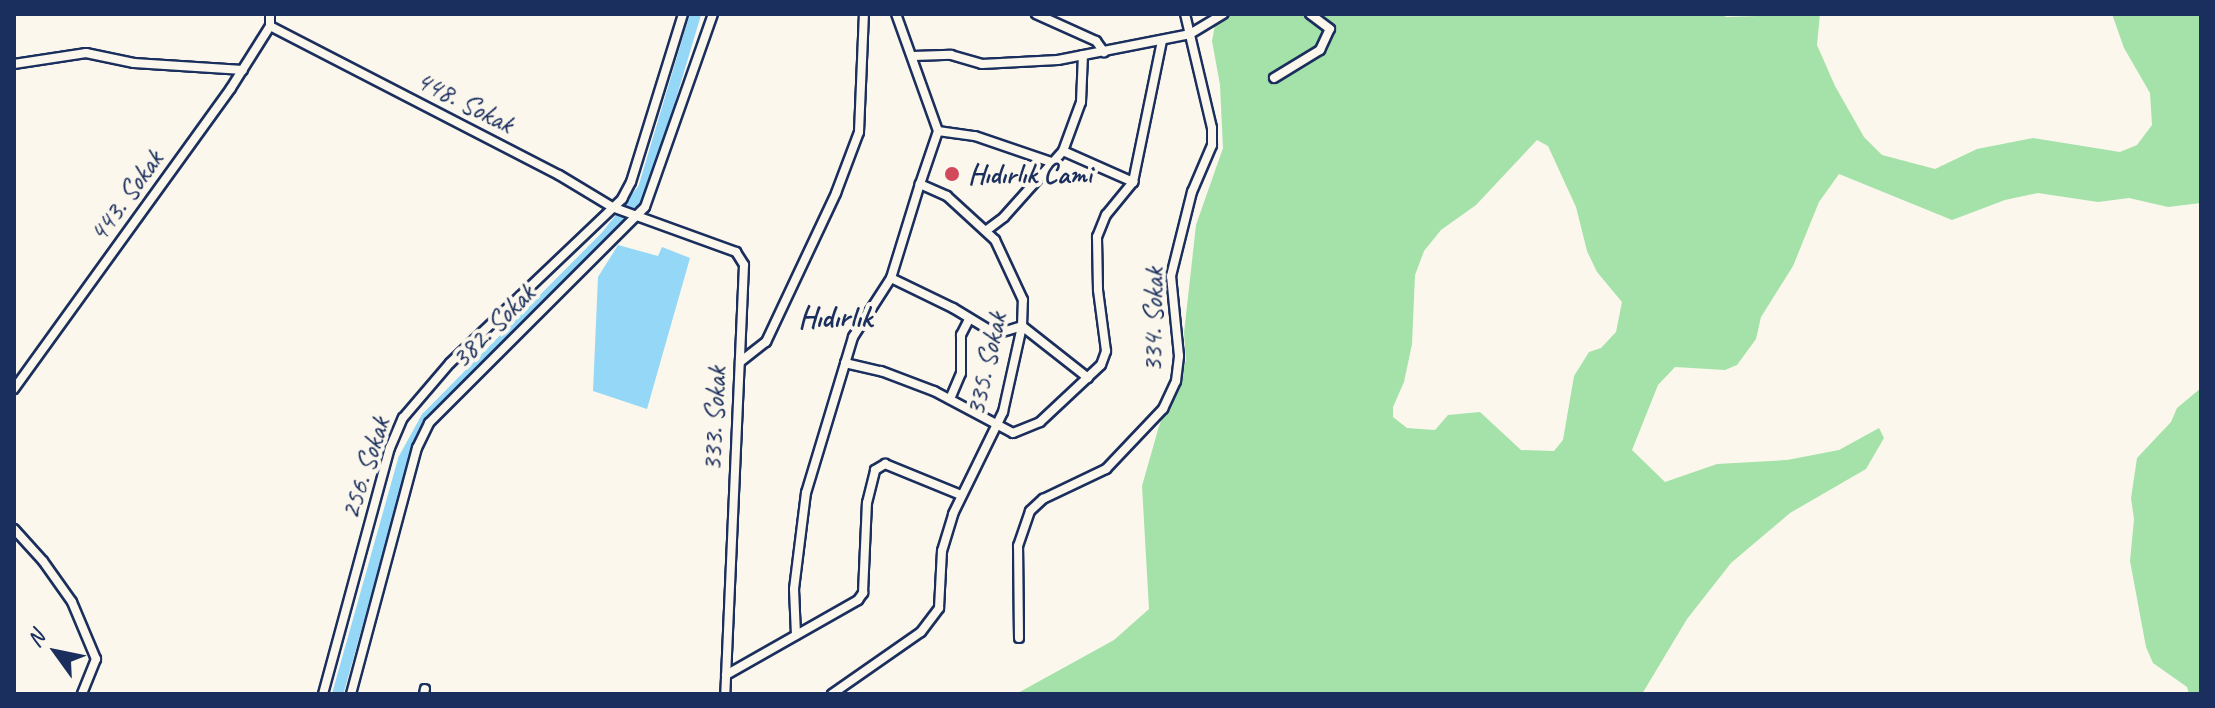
<!DOCTYPE html>
<meta charset="utf-8">
<style>
body{margin:0}
#map{position:relative;width:2215px;height:708px;overflow:hidden;background:#fbf7ec;font-family:Caveat,sans-serif}
div>[style]{position:absolute}
[style*='--x']{left:calc(var(--x)*1px);top:calc(var(--y)*1px);width:calc(var(--w)*1px);rotate:calc(var(--a)*1deg)}
.green>*{inset:0;background:#a4e2a9}
.water>*{inset:0;background:#94d7f6}
.canal>*{height:11px;margin:-5.5px;padding:0 5.5px;transform-origin:5.5px;border-radius:5.5px;background:#94d7f6}
.roads{filter:drop-shadow(2px 0 #1b2f5e) drop-shadow(-2px 0 #1b2f5e) drop-shadow(0 2px #1b2f5e) drop-shadow(0 -2px #1b2f5e)}
.street>*{height:8px;margin:-4px;padding:0 4px;transform-origin:4px;border-radius:4px;background:#fbf7ec}
.dots>*{width:22px;height:22px;translate:-50% -50%;box-sizing:border-box;border:4px solid #fbf7ec;border-radius:50%}
span{translate:-50% -50%;white-space:nowrap;text-align:center;line-height:1.15;-webkit-text-stroke:8px #fbf7ec;paint-order:stroke}
.street-label{font-size:28px;color:#1b2f5e}
.poi-label{font-size:28px;color:#1b2f5e;font-weight:700}
.left{translate:0 -50%;text-align:left}
.neighbourhood-label{font-size:30px;color:#1b2f5e;font-weight:700}
.frame{position:absolute;inset:0;border:16px solid #1b2f5e;pointer-events:none}
.north{position:absolute;left:16px;top:612px;width:80px;height:80px;-webkit-text-stroke:6px #fbf7ec;paint-order:stroke;rotate:303deg;font-size:22px;font-weight:700;line-height:32px;text-align:center;color:#1b2f5e}
.north::after{content:'';display:block;margin:auto;width:28px;height:36px;background:#1b2f5e;clip-path:polygon(50% 0,100% 100%,50% 72%,0 100%)}
</style>
<div id="map">
<div class="green">
<div style="clip-path:polygon(evenodd,1217px 14px,1721px 14px,1726px 17px,1820px 14px,1817px 45px,1835px 86px,1864px 137px,1882px 155px,1935px 169px,1977px 149px,2033px 138px,2120px 152px,2137px 145px,2152px 125px,2150px 93px,2124px 48px,2112px 14px,2201px 14px,2201px 203px,2168px 207px,2129px 198px,2098px 202px,2038px 193px,2005px 200px,1952px 220px,1839px 174px,1819px 202px,1793px 266px,1761px 317px,1756px 339px,1737px 365px,1725px 370px,1675px 367px,1658px 385px,1632px 450px,1665px 482px,1717px 464px,1787px 460px,1839px 450px,1879px 428px,1884px 438px,1866px 469px,1790px 513px,1731px 563px,1687px 619px,1642px 694px,1016px 694px,1114px 640px,1149px 609px,1142px 486px,1159px 426px,1186px 361px,1184px 333px,1196px 225px,1223px 148px,1220px 85px,1212px 41px,1217px 14px,1537px 140px,1548px 146px,1576px 207px,1587px 251px,1597px 272px,1622px 302px,1616px 332px,1601px 348px,1589px 352px,1574px 376px,1563px 440px,1554px 451px,1521px 450px,1480px 412px,1448px 415px,1435px 430px,1407px 428px,1393px 417px,1393px 407px,1404px 382px,1412px 344px,1415px 275px,1424px 251px,1441px 230px,1476px 205px,1537px 140px)"></div>
<div style="clip-path:polygon(2201px 388px,2201px 694px,2189px 694px,2187px 687px,2153px 663px,2146px 647px,2130px 561px,2134px 519px,2131px 498px,2137px 458px,2171px 422px,2177px 408px)"></div>
</div>
<div class="water">
<div style="clip-path:polygon(618px 245px,658px 256px,662px 247px,690px 258px,647px 409px,593px 391px,598px 277px)"></div>
</div>
<div class="canal">
<div style="--x:337;--y:694;--w:244;--a:-74.3"></div>
<div style="--x:403;--y:459;--w:48;--a:-61.3"></div>
<div style="--x:426;--y:417;--w:257;--a:-45.3"></div>
<div style="--x:607;--y:234;--w:58;--a:-52"></div>
<div style="--x:643;--y:188;--w:182;--a:-73.4"></div>
</div>
<div class="roads">
<div class="street">
<div style="--x:270;--y:14;--w:12;--a:90"></div>
<div style="--x:1036;--y:14;--w:66;--a:24.2"></div>
<div style="--x:1096;--y:41;--w:14;--a:54"></div>
<div style="--x:270;--y:26;--w:325;--a:27.3"></div>
<div style="--x:559;--y:175;--w:62;--a:31.1"></div>
<div style="--x:612;--y:207;--w:132;--a:19.9"></div>
<div style="--x:736;--y:252;--w:15;--a:58"></div>
<div style="--x:744;--y:265;--w:429;--a:92.5"></div>
<div style="--x:913;--y:56;--w:38;--a:-2"></div>
<div style="--x:951;--y:55;--w:32;--a:16"></div>
<div style="--x:982;--y:64;--w:76;--a:-3"></div>
<div style="--x:1058;--y:60;--w:135;--a:-11.1"></div>
<div style="--x:1190;--y:34;--w:39;--a:-31"></div>
<div style="--x:14;--y:64;--w:73;--a:-8.7"></div>
<div style="--x:86;--y:53;--w:49;--a:11.8"></div>
<div style="--x:134;--y:63;--w:109;--a:3.7"></div>
<div style="--x:1274;--y:78;--w:54;--a:-31.3"></div>
<div style="--x:1320;--y:50;--w:23;--a:-65"></div>
<div style="--x:1330;--y:29;--w:25;--a:-143"></div>
<div style="--x:938;--y:131;--w:37;--a:8"></div>
<div style="--x:975;--y:136;--w:83;--a:18.9"></div>
<div style="--x:1063;--y:151;--w:77;--a:23.9"></div>
<div style="--x:987;--y:230;--w:21;--a:-37"></div>
<div style="--x:1004;--y:217;--w:89;--a:-48.2"></div>
<div style="--x:1063;--y:151;--w:52;--a:-69.8"></div>
<div style="--x:1081;--y:102;--w:47;--a:-87.6"></div>
<div style="--x:891;--y:278;--w:69;--a:25.8"></div>
<div style="--x:953;--y:308;--w:50;--a:31.2"></div>
<div style="--x:996;--y:334;--w:27;--a:-17"></div>
<div style="--x:1022;--y:326;--w:84;--a:38.2"></div>
<div style="--x:740;--y:362;--w:33;--a:-38"></div>
<div style="--x:766;--y:342;--w:165;--a:-64.8"></div>
<div style="--x:836;--y:193;--w:65;--a:-69.3"></div>
<div style="--x:859;--y:132;--w:118;--a:-87.6"></div>
<div style="--x:845;--y:363;--w:37;--a:13"></div>
<div style="--x:881;--y:371;--w:57;--a:20.7"></div>
<div style="--x:934;--y:391;--w:89;--a:28"></div>
<div style="--x:1013;--y:433;--w:29;--a:-22"></div>
<div style="--x:1040;--y:422;--w:83;--a:-43.1"></div>
<div style="--x:1101;--y:365;--w:15;--a:-70"></div>
<div style="--x:1106;--y:351;--w:62;--a:-97.5"></div>
<div style="--x:1098;--y:290;--w:53;--a:-91.1"></div>
<div style="--x:1097;--y:237;--w:24;--a:-68"></div>
<div style="--x:1106;--y:215;--w:43;--a:-50.7"></div>
<div style="--x:1133;--y:182;--w:144;--a:-78.4"></div>
<div style="--x:14;--y:389;--w:371;--a:-54.2"></div>
<div style="--x:231;--y:88;--w:73;--a:-57.8"></div>
<div style="--x:950;--y:399;--w:28;--a:-67"></div>
<div style="--x:961;--y:373;--w:38;--a:-90"></div>
<div style="--x:961;--y:335;--w:18;--a:-63"></div>
<div style="--x:14;--y:529;--w:43;--a:47.8"></div>
<div style="--x:43;--y:561;--w:50;--a:54.7"></div>
<div style="--x:72;--y:602;--w:62;--a:67.2"></div>
<div style="--x:96;--y:659;--w:38;--a:112"></div>
<div style="--x:796;--y:635;--w:46;--a:-92.5"></div>
<div style="--x:794;--y:589;--w:97;--a:-82.9"></div>
<div style="--x:806;--y:493;--w:163;--a:-73.2"></div>
<div style="--x:853;--y:337;--w:70;--a:-57.2"></div>
<div style="--x:891;--y:278;--w:98;--a:-72.9"></div>
<div style="--x:1019;--y:638;--w:92;--a:-90.6"></div>
<div style="--x:1018;--y:546;--w:37;--a:-71"></div>
<div style="--x:1030;--y:511;--w:18;--a:-43"></div>
<div style="--x:1043;--y:499;--w:70;--a:-25.5"></div>
<div style="--x:1106;--y:469;--w:83;--a:-46.5"></div>
<div style="--x:1163;--y:409;--w:31;--a:-65"></div>
<div style="--x:1176;--y:381;--w:25;--a:-83"></div>
<div style="--x:1179;--y:356;--w:80;--a:-95.7"></div>
<div style="--x:1171;--y:276;--w:87;--a:-76"></div>
<div style="--x:1192;--y:192;--w:51;--a:-66.9"></div>
<div style="--x:1212;--y:145;--w:17;--a:-90"></div>
<div style="--x:1212;--y:128;--w:117;--a:-103.3"></div>
<div style="--x:726;--y:675;--w:152;--a:-29.6"></div>
<div style="--x:858;--y:600;--w:9;--a:-54"></div>
<div style="--x:863;--y:593;--w:90;--a:-87.5"></div>
<div style="--x:867;--y:503;--w:34;--a:-76"></div>
<div style="--x:875;--y:470;--w:12;--a:-31"></div>
<div style="--x:885;--y:464;--w:82;--a:22.2"></div>
<div style="--x:323;--y:694;--w:255;--a:-74.8"></div>
<div style="--x:390;--y:448;--w:33;--a:-67"></div>
<div style="--x:403;--y:418;--w:72;--a:-49.5"></div>
<div style="--x:450;--y:363;--w:238;--a:-43.6"></div>
<div style="--x:622;--y:199;--w:19;--a:-62"></div>
<div style="--x:631;--y:182;--w:176;--a:-72.8"></div>
<div style="--x:351;--y:694;--w:255;--a:-75"></div>
<div style="--x:417;--y:448;--w:28;--a:-64"></div>
<div style="--x:429;--y:423;--w:305;--a:-45"></div>
<div style="--x:645;--y:207;--w:205;--a:-70.6"></div>
<div style="--x:424;--y:694;--w:5;--a:-79"></div>
<div style="--x:832;--y:694;--w:108;--a:-34.9"></div>
<div style="--x:921;--y:632;--w:30;--a:-53"></div>
<div style="--x:939;--y:608;--w:57;--a:-87"></div>
<div style="--x:942;--y:551;--w:39;--a:-73"></div>
<div style="--x:953;--y:514;--w:114;--a:-63.9"></div>
<div style="--x:1003;--y:412;--w:88;--a:-77.5"></div>
<div style="--x:1022;--y:326;--w:26;--a:-88"></div>
<div style="--x:1023;--y:300;--w:66;--a:-115"></div>
<div style="--x:995;--y:240;--w:65;--a:-137.5"></div>
<div style="--x:947;--y:196;--w:30;--a:-156"></div>
<div style="--x:920;--y:184;--w:56;--a:-71.2"></div>
<div style="--x:938;--y:131;--w:124;--a:-109.7"></div>
</div>
</div>
<div class="dots">
<div style="left:952px;top:174px;background:#d1495b"></div>
</div>
<div class="street-label">
<span style="left:465px;top:102px;rotate:27deg">448. Sokak</span>
<span style="left:126px;top:196px;rotate:-54deg">443. Sokak</span>
<span style="left:1153px;top:320px;rotate:-89deg">334. Sokak</span>
<span style="left:493px;top:326px;rotate:-45deg">382. Sokak</span>
<span style="left:986px;top:364px;rotate:-77deg">335. Sokak</span>
<span style="left:714px;top:419px;rotate:-87deg">333. Sokak</span>
<span style="left:365px;top:468px;rotate:-72deg">256. Sokak</span>
</div>
<div class="poi-label">
<span class="left" style="left:968px;top:174px">Hıdırlık Cami</span>
</div>
<div class="neighbourhood-label">
<span style="left:835px;top:317px">Hıdırlık</span>
</div>
<div class="frame"></div>
<div class="north">N</div>
</div>
